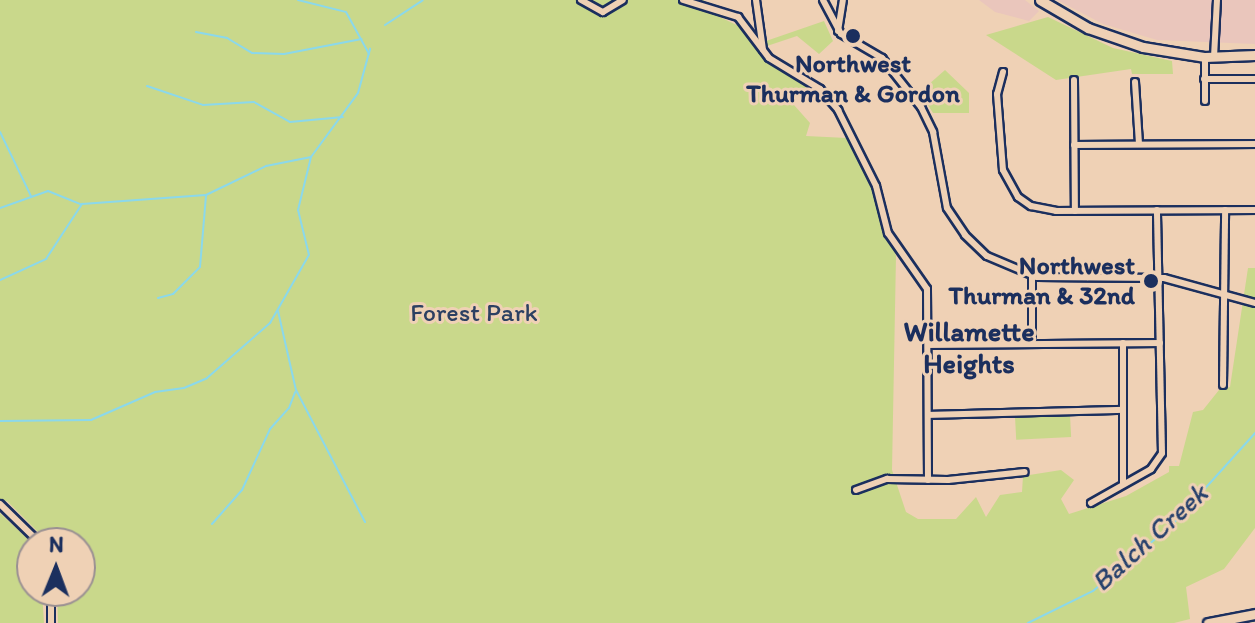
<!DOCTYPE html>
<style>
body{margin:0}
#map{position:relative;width:1255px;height:623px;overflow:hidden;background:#efd1b5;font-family:Itim,sans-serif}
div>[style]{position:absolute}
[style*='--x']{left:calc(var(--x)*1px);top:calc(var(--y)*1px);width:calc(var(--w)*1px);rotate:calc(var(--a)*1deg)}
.built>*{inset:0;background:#eac6bc}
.green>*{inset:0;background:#c9d88b;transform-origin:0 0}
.stream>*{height:2px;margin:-1px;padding:0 1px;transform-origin:1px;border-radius:1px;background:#8bd8eb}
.roads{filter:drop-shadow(2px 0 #1b2f5e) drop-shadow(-2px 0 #1b2f5e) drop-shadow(0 2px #1b2f5e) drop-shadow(0 -2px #1b2f5e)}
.minor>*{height:6px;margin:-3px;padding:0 3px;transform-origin:3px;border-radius:3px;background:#efd1b5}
.secondary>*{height:9px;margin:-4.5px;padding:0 4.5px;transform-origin:4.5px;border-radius:4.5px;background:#efd1b5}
.dots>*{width:22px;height:22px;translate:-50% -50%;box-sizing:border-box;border:4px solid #efd1b5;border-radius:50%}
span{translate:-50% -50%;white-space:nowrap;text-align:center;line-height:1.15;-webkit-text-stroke:6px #efd1b5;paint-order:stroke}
.poi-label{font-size:26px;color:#1b2f5e;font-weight:700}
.right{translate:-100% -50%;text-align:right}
.park-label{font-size:26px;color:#2c4062}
.neighbourhood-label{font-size:28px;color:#1b2f5e;font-weight:700}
.water-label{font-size:28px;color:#26406c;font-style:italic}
.north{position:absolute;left:16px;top:527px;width:80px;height:80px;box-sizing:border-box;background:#efd1b5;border:2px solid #9a9092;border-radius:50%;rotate:1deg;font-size:22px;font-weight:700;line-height:32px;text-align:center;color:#1b2f5e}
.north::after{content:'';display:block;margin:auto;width:28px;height:36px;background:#1b2f5e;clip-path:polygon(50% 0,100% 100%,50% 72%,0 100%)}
</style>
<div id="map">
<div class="built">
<div style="clip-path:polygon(979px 0,1025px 0,1039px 11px,1029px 21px,995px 12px)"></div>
<div style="clip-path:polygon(1057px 0,1255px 0,1255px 44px,1157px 40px,1103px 24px)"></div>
</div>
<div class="green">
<div style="clip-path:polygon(0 0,704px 0,705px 10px,743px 28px,766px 61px,810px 86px,786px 96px,810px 123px,806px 136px,847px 138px,871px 183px,896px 256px,892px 470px,906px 512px,918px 519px,956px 519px,976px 497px,986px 517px,1000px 495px,1022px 492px,1023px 476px,1061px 470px,1074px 480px,1061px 499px,1069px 514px,1126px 496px,1169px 472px,1169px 466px,1179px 466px,1193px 412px,1203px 410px,1219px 390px,1230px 387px,1248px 268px,1255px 268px,1255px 528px,1224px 569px,1186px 587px,1190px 619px,1174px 623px,58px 623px,57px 591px,80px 591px,80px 543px,49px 543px,7px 501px,0 505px)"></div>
<div style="clip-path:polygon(1048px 17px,1113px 48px,1172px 61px,1173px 74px,1132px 74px,1131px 69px,1056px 80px,986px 35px)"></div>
<div style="clip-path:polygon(824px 21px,833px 41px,819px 54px,797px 36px,767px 46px,766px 41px)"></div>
<div style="clip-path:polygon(945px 70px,969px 93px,969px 113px,933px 113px,920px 92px)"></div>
<div style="left:1070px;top:415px;width:22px;height:55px;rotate:87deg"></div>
<div style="clip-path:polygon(0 513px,32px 543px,32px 591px,42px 591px,44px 623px,0 623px)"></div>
</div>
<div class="stream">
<div style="--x:298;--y:0;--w:49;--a:14"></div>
<div style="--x:346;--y:12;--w:48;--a:61.3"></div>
<div style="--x:385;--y:25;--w:45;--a:-33.3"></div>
<div style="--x:196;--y:32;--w:32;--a:11"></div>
<div style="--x:227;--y:38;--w:29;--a:31"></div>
<div style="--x:252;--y:53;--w:32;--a:2"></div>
<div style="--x:284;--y:54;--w:79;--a:-10.9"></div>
<div style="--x:147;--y:86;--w:59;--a:18.7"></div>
<div style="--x:203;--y:105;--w:51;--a:-3.4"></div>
<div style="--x:254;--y:102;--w:41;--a:29.1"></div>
<div style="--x:290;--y:122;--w:53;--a:-5.4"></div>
<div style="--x:0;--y:132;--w:71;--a:64.2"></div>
<div style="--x:0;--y:208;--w:51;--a:-19.5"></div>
<div style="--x:48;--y:191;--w:35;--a:22"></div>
<div style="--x:0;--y:280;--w:51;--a:-24.5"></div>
<div style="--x:46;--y:259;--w:66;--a:-56.8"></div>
<div style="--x:82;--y:204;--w:124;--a:-4.2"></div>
<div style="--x:206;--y:195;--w:67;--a:-25.8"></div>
<div style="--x:266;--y:166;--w:46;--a:-11.3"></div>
<div style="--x:311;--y:157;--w:79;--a:-53.7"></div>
<div style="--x:358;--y:93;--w:46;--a:-74.7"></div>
<div style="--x:158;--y:298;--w:16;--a:-15"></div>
<div style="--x:173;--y:294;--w:38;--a:-45"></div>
<div style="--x:200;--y:267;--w:72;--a:-85.2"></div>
<div style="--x:278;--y:311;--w:81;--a:77.2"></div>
<div style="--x:296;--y:390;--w:149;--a:62.4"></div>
<div style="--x:0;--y:421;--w:91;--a:-0.6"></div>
<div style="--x:91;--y:420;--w:70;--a:-23.6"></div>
<div style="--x:155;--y:392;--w:29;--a:-8"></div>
<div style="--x:184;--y:388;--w:25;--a:-23"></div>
<div style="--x:207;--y:378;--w:84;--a:-41.1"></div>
<div style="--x:270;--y:323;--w:78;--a:-60.2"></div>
<div style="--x:309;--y:255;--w:46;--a:-103.7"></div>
<div style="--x:298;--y:210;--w:55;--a:-76.2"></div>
<div style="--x:212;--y:524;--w:45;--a:-48.6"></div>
<div style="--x:242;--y:490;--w:67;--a:-65.3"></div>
<div style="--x:270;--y:429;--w:28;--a:-48"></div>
<div style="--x:289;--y:408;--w:17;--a:-69"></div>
<div style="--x:1028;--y:623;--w:72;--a:-26.2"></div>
<div style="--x:1093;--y:591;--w:103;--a:-39.9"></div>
<div style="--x:1172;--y:525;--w:124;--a:-47.9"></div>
</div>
<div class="roads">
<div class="minor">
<div style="--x:581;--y:0;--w:25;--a:29"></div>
<div style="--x:603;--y:12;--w:23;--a:-31"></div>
<div style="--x:683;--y:0;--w:58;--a:17.2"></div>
<div style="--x:738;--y:17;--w:51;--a:52.9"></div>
<div style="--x:769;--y:58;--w:60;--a:31.3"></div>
<div style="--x:820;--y:89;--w:28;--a:49"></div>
<div style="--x:838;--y:110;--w:85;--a:63.4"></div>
<div style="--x:876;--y:186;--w:49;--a:75.7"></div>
<div style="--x:888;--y:233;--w:68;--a:55.1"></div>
<div style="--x:927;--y:289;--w:191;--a:89.7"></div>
<div style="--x:756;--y:0;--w:50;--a:82"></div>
<div style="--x:823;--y:0;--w:38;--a:62"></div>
<div style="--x:841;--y:34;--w:48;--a:30.3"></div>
<div style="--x:882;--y:58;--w:63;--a:51.5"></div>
<div style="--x:921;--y:107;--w:28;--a:64"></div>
<div style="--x:933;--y:132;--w:77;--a:79.6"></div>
<div style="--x:947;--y:208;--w:32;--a:56"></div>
<div style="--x:965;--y:235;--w:30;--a:44"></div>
<div style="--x:987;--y:256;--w:54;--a:22.8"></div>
<div style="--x:1037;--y:277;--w:127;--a:0.5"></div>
<div style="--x:1164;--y:278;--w:94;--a:15.4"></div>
<div style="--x:838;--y:31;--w:31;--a:-81"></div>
<div style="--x:1205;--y:57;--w:44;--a:90"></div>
<div style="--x:1214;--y:57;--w:57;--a:-87"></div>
<div style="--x:1003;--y:72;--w:23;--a:105"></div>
<div style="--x:997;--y:94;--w:76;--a:85.5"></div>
<div style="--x:1003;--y:170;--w:31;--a:61"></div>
<div style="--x:1018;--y:197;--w:16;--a:35"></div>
<div style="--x:1031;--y:206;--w:25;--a:11"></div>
<div style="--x:1056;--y:211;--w:199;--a:-0.3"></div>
<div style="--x:1204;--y:79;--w:51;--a:0"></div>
<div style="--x:1074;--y:80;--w:131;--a:89.6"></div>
<div style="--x:1135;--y:82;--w:62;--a:86.3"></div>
<div style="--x:1074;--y:145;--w:181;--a:-0.3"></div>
<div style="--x:1123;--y:343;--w:141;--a:90"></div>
<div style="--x:1032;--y:344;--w:69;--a:-90"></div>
<div style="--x:928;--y:345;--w:232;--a:-0.5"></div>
<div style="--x:1223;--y:385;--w:175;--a:-89.3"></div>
<div style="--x:929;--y:415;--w:194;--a:-1.5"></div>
<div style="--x:856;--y:490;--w:33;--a:-20"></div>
<div style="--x:887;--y:479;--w:61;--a:0.9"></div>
<div style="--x:948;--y:480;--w:77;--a:-5.9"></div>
<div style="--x:1091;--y:503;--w:69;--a:-29.5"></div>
<div style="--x:1151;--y:469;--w:19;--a:-55"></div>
<div style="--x:1162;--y:453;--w:243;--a:-91.2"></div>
<div style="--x:0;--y:504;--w:56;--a:44.3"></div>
<div style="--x:51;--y:591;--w:32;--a:90"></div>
</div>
<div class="secondary">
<div style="--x:1040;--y:0;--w:56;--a:30.3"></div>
<div style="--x:1088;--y:28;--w:58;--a:19.1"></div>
<div style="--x:1143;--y:47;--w:63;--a:9.2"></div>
<div style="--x:1205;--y:57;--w:50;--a:-2.3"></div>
<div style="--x:1208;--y:623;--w:48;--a:-10.8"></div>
</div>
</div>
<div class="dots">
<div style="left:853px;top:36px;background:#1b2f5e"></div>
<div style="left:1151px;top:281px;background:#1b2f5e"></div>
</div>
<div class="poi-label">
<span style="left:853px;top:79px">Northwest<br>Thurman &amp; Gordon</span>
<span class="right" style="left:1135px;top:281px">Northwest<br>Thurman &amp; 32nd</span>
</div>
<div class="park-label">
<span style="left:474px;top:313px">Forest Park</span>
</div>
<div class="neighbourhood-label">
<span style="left:969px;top:347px">Willamette<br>Heights</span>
</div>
<div class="water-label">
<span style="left:1149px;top:537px;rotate:-42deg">Balch Creek</span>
</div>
<div class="north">N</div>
</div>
